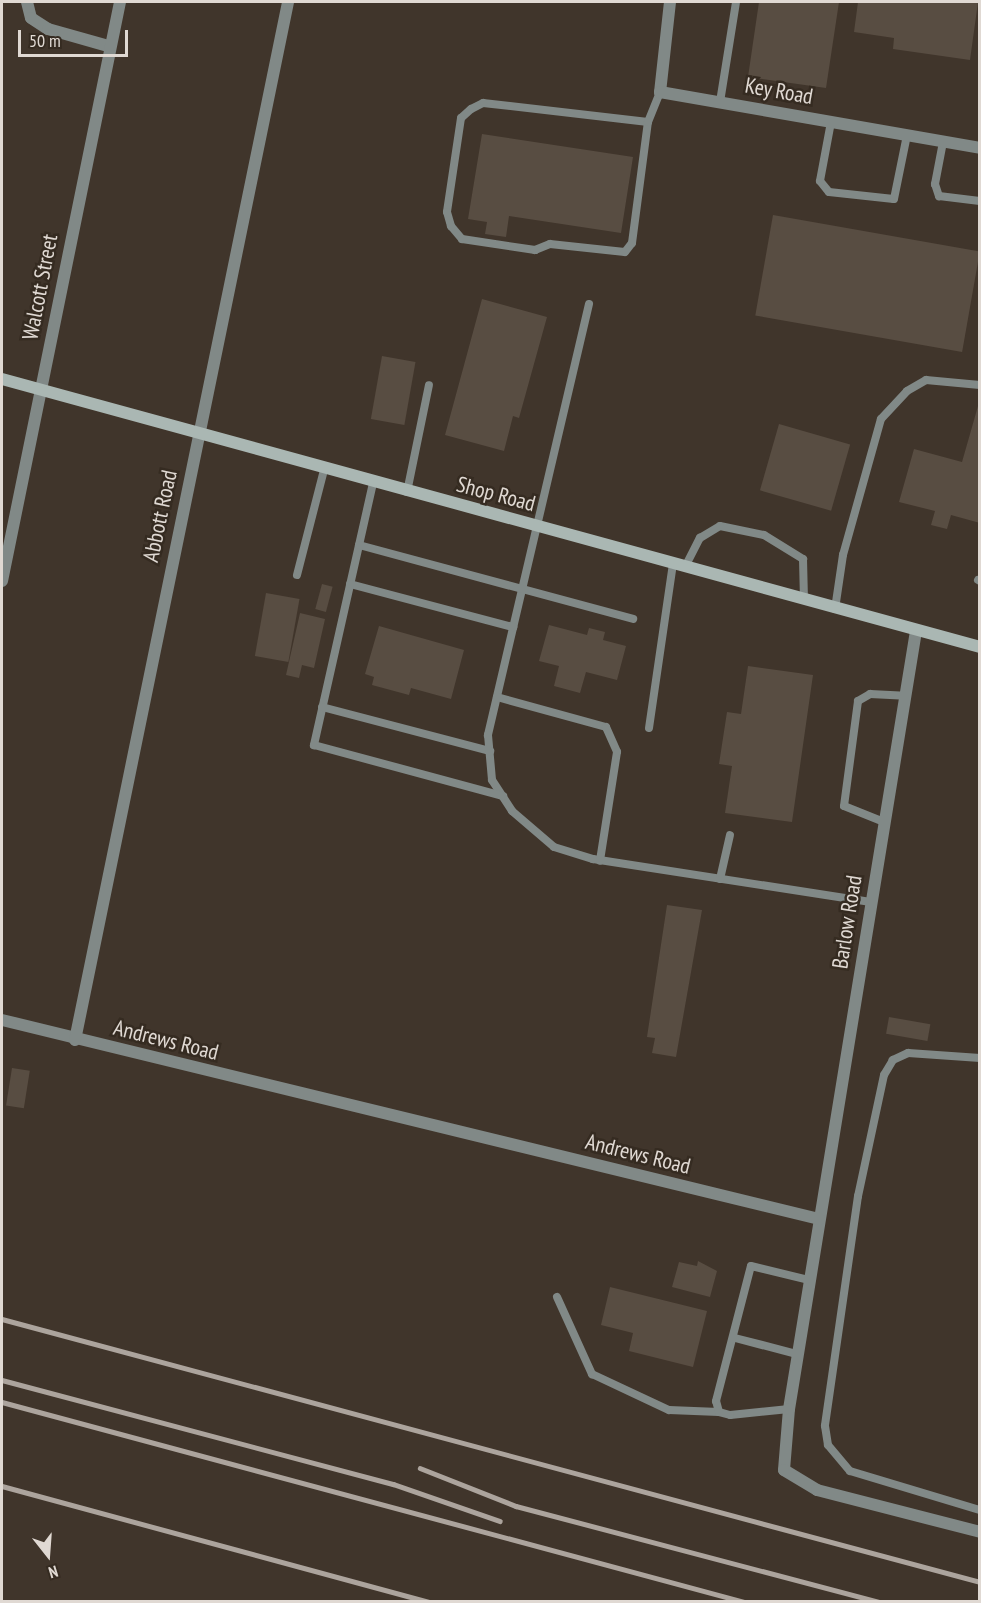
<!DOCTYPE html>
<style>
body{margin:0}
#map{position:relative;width:981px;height:1603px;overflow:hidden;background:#40352b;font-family:"PT Sans Narrow",sans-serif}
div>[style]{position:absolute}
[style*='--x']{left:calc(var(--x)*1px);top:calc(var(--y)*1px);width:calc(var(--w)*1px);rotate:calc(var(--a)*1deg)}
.building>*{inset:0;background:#584d42;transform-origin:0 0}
.lane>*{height:8px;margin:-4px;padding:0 4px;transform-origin:4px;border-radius:4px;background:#818987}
.street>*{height:12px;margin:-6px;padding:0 6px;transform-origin:6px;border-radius:6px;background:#818987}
.secondary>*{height:12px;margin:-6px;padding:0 6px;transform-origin:6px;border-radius:6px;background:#aab7b3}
.rail>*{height:4.5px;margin:-2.25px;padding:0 2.25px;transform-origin:2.25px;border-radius:2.25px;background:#aca49d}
span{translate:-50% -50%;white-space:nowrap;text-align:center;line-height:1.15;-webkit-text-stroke:5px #352b21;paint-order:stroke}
.street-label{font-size:22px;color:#e0d9d3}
.frame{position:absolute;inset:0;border:3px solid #e0d9d3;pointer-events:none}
.north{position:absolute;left:18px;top:1525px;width:60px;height:60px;-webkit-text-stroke:4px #352b21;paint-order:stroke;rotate:163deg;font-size:16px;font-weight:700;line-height:24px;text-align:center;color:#e0d9d3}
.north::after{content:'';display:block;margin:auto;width:21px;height:27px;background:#e0d9d3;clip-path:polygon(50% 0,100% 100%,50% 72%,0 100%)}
.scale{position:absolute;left:18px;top:30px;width:110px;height:27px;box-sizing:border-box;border:3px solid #e0d9d3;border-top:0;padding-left:8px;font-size:18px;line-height:21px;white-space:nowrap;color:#e0d9d3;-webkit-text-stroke:4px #352b21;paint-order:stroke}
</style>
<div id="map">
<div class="building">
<div style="clip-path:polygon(759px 2px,839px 2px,826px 88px,748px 77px)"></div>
<div style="clip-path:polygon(858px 2px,978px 2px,970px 60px,893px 49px,894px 38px,854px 32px)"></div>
<div style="clip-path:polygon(482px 134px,633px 157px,621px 233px,509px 216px,506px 237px,485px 234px,487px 222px,468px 219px)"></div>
<div style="left:773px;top:215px;width:210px;height:102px;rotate:10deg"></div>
<div style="clip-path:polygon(482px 299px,547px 317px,519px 418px,513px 416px,504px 451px,445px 435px)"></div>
<div style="left:382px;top:356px;width:34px;height:64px;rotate:10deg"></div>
<div style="clip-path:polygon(980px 399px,980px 523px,951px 515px,947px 529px,931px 525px,935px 511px,899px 502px,914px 449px,962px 462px)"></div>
<div style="left:779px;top:424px;width:74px;height:69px;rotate:16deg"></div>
<div style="left:322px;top:584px;width:11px;height:26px;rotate:15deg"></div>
<div style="left:266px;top:593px;width:34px;height:64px;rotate:10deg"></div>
<div style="clip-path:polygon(300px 613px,325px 619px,314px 668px,302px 665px,299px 678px,286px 675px)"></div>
<div style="clip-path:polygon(549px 625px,587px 635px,589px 628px,605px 632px,603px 640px,626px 646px,617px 680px,586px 672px,580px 693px,554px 686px,559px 666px,539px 661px)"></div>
<div style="clip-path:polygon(379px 626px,464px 650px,451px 699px,411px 688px,409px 695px,372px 685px,374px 677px,365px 674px)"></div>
<div style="clip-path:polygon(748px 666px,813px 675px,792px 822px,725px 813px,732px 766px,719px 764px,727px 712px,741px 714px)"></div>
<div style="clip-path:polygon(667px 905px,702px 910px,676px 1057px,652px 1053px,655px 1038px,647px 1037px)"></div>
<div style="left:889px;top:1017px;width:42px;height:17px;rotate:10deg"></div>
<div style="left:12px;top:1068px;width:18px;height:38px;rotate:9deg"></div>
<div style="clip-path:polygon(698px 1261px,717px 1271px,710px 1297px,672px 1287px,679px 1262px,697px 1266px)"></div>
<div style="clip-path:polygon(610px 1287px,707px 1311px,693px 1367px,629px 1351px,633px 1333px,601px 1325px)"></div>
</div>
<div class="lane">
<div style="--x:720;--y:102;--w:101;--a:-80.9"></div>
<div style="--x:648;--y:122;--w:166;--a:-173.4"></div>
<div style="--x:483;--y:103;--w:13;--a:153"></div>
<div style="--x:471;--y:109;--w:13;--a:138"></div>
<div style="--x:461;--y:118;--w:95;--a:98.5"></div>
<div style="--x:447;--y:212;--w:15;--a:74"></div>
<div style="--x:451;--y:226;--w:17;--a:50"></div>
<div style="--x:462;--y:239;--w:74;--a:8.6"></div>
<div style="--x:535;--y:250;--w:16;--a:-22"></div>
<div style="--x:550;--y:244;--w:75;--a:6.1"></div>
<div style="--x:625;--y:252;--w:11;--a:-52"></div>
<div style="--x:632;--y:243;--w:122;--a:-82.5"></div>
<div style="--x:648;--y:122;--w:32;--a:-68"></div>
<div style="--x:831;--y:122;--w:60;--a:100.6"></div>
<div style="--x:820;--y:181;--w:14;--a:51"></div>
<div style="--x:829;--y:192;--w:65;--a:6.1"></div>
<div style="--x:894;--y:199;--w:65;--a:-78.5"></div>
<div style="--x:943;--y:142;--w:43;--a:100.8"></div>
<div style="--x:935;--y:184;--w:13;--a:72"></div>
<div style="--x:939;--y:196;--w:41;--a:7"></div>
<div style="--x:589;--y:304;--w:443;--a:103.2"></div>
<div style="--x:488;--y:735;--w:45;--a:84.9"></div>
<div style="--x:492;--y:780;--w:37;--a:57"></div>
<div style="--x:512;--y:811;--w:55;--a:40.6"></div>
<div style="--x:554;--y:847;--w:41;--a:17.1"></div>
<div style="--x:593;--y:859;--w:281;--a:8.8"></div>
<div style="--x:373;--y:483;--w:269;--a:102.7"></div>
<div style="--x:314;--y:745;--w:196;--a:15.1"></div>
<div style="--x:407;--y:492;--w:109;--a:-78.4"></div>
<div style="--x:359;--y:545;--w:284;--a:15.1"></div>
<div style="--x:685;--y:567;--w:33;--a:-63"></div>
<div style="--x:700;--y:538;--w:23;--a:-31"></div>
<div style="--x:720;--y:526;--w:45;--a:11.6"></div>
<div style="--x:764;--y:535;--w:46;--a:31.6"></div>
<div style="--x:803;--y:559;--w:41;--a:88.6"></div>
<div style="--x:297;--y:575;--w:108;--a:-75.6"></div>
<div style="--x:978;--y:580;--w:2;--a:27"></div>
<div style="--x:350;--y:584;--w:169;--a:14.8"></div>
<div style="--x:835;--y:609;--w:55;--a:-81.6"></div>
<div style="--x:843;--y:555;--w:141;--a:-74.4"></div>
<div style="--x:881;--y:419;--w:38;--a:-47"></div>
<div style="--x:907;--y:391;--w:22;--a:-30"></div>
<div style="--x:926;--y:380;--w:54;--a:5.3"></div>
<div style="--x:497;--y:697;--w:113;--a:15.4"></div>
<div style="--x:606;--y:727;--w:27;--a:66"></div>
<div style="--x:617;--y:752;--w:110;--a:98.9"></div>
<div style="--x:322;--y:707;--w:174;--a:14.7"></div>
<div style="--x:649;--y:728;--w:166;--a:-81.7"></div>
<div style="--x:884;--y:822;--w:43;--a:-158.2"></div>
<div style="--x:844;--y:806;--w:106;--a:-82.4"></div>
<div style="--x:858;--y:701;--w:14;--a:-30"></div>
<div style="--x:870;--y:694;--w:35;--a:3"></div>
<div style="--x:720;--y:879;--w:45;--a:-77.2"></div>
<div style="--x:980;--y:1058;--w:72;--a:-176"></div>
<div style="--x:908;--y:1053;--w:17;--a:155"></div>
<div style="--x:893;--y:1060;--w:17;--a:121"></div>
<div style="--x:884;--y:1075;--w:124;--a:102.1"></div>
<div style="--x:858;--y:1196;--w:232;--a:98.2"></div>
<div style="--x:825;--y:1426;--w:19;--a:81"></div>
<div style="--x:828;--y:1445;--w:34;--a:50"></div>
<div style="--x:850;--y:1471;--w:136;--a:16.7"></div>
<div style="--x:557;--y:1297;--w:85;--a:65.6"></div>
<div style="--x:592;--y:1374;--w:85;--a:25.1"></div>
<div style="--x:669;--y:1410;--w:50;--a:2.3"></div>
<div style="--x:735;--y:1338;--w:64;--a:14.5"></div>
<div style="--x:789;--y:1409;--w:59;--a:174.2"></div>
<div style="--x:730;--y:1415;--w:11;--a:-165"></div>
<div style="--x:719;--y:1412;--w:11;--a:-105"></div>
<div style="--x:716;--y:1401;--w:139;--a:-75.5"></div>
<div style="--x:751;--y:1266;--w:60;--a:13.6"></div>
</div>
<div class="street">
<div style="--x:27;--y:2;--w:16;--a:76"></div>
<div style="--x:31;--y:18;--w:20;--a:33"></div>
<div style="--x:48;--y:29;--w:62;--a:15.8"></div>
<div style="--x:670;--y:2;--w:91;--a:96.3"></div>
<div style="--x:660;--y:92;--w:325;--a:9.9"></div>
<div style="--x:2;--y:581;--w:591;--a:-78.48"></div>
<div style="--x:916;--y:631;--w:788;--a:99.27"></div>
<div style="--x:789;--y:1409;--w:61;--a:94.7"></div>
<div style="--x:784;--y:1470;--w:39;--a:31"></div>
<div style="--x:817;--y:1490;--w:168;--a:14.4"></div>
<div style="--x:2;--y:1020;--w:841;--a:13.69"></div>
<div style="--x:75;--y:1040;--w:1060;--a:-78.4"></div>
</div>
<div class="secondary">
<div style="--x:2;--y:379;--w:1014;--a:15.32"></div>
</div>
<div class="rail">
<div style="--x:2;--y:1319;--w:1013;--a:15.05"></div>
<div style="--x:2;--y:1380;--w:405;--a:14.9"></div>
<div style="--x:393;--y:1484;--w:113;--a:19.1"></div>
<div style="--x:2;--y:1402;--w:769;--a:15.07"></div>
<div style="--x:420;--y:1468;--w:103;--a:21.6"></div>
<div style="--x:516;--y:1506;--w:375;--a:14.8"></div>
<div style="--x:2;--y:1486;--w:443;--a:15.2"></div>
</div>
<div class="street-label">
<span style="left:779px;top:91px;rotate:10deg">Key Road</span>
<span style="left:40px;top:287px;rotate:-79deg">Walcott Street</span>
<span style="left:496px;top:494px;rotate:15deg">Shop Road</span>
<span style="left:160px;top:516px;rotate:-78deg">Abbott Road</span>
<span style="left:847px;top:922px;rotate:-81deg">Barlow Road</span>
<span style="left:166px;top:1040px;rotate:14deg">Andrews Road</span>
<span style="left:638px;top:1154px;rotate:14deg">Andrews Road</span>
</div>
<div class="frame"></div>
<div class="north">N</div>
<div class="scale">50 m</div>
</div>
